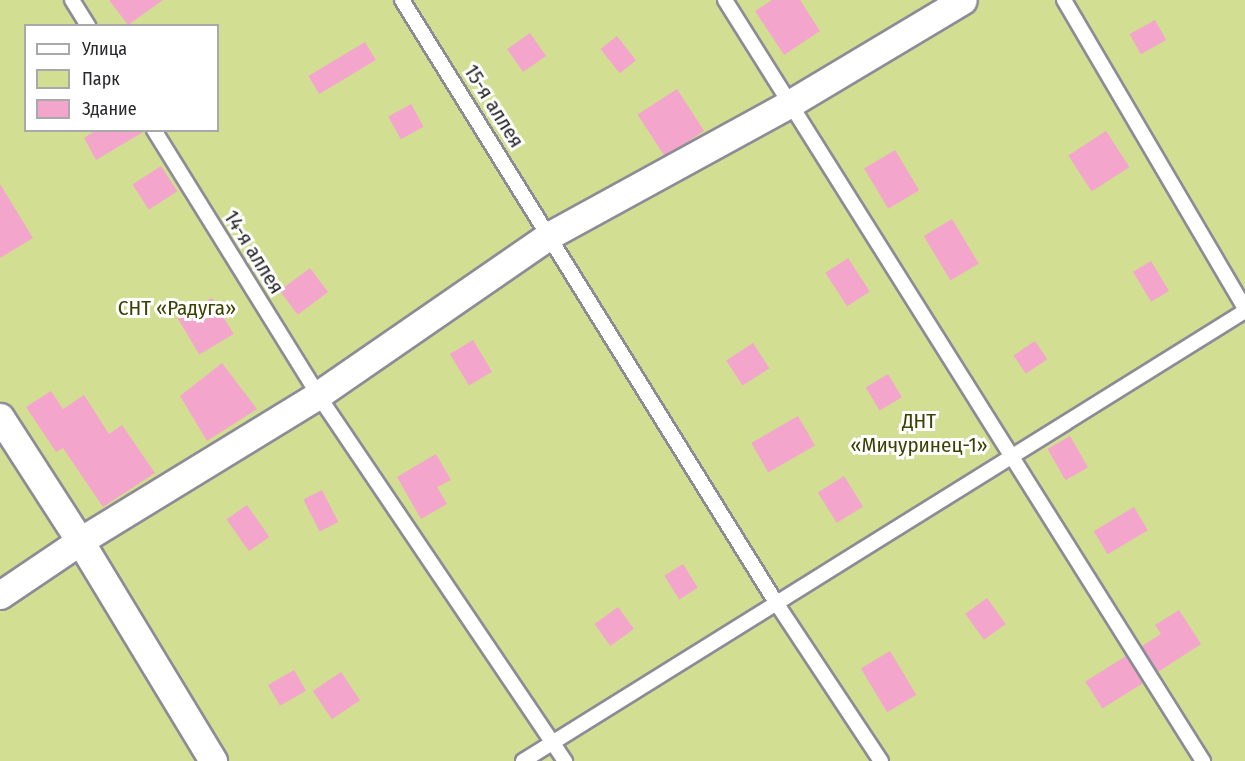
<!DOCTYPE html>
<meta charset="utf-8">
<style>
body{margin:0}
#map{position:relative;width:1245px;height:761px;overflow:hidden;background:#e5e4f0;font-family:"Fira Sans Condensed",sans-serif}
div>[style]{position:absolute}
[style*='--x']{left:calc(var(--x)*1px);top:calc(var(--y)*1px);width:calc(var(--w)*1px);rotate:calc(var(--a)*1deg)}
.green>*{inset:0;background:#d2df93}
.building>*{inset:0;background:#f3a5cc;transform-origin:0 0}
.roads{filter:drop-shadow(2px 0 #8d8c96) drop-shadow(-2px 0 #8d8c96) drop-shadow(0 2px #8d8c96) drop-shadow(0 -2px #8d8c96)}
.lane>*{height:14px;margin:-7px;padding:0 7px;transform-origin:7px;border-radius:7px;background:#fff}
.street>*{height:27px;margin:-13.5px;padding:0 13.5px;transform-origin:13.5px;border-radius:13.5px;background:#fff}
span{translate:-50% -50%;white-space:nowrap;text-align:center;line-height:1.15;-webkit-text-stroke:6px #fff;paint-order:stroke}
.street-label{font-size:21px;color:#28282c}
.park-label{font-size:21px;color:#3b4202}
.legend{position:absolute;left:24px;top:24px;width:195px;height:108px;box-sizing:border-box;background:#fff;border:2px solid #a9a9ab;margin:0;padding:8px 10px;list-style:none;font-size:18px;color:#28282c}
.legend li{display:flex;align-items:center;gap:12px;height:30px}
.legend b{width:30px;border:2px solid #a9a9ab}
</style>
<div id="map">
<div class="green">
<div style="clip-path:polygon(evenodd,0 0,1245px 0,1245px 761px,0 761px,0 0,26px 26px,218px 26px,218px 130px,26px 130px,26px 26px)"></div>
</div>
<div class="building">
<div style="clip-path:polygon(109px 0,163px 0,128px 25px)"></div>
<div style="clip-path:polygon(772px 0,800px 0,820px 31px,784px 55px,755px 11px)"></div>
<div style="left:1155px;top:20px;width:23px;height:29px;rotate:61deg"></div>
<div style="left:530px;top:33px;width:28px;height:28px;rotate:55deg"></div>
<div style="left:617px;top:36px;width:31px;height:21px;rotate:52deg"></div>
<div style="left:365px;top:42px;width:21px;height:66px;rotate:59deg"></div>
<div style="left:677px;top:89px;width:50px;height:47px;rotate:57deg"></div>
<div style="left:411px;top:104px;width:26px;height:26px;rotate:61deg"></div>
<div style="clip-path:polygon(96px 130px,145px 130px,145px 131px,96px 160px,84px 138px)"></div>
<div style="left:1106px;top:131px;width:43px;height:45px;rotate:57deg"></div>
<div style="left:895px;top:150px;width:47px;height:36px;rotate:59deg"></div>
<div style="left:161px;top:166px;width:30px;height:34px;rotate:57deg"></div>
<div style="clip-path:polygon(0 184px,33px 238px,0 258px)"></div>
<div style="left:952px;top:219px;width:52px;height:33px;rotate:59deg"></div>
<div style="left:848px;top:258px;width:40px;height:27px;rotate:57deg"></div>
<div style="left:1151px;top:261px;width:35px;height:21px;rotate:59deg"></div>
<div style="left:310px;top:268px;width:30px;height:38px;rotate:53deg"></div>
<div style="left:212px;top:298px;width:42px;height:40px;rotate:59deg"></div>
<div style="left:473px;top:340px;width:37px;height:27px;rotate:59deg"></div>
<div style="left:1035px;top:341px;width:22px;height:26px;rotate:56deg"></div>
<div style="left:753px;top:343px;width:30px;height:32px;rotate:57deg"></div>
<div style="clip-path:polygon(222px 363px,257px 409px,207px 441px,180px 396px)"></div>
<div style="left:888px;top:374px;width:27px;height:26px;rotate:59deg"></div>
<div style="clip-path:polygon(51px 391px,63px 409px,84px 395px,109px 434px,122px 425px,155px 473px,103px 507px,63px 448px,56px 452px,26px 407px)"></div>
<div style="left:798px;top:416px;width:34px;height:54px;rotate:60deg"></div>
<div style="left:1070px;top:436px;width:36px;height:26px;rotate:60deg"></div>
<div style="clip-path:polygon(436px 454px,451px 480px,437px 487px,447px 504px,421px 519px,397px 477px)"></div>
<div style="left:844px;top:476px;width:36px;height:31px;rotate:58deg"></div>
<div style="left:322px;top:490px;width:36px;height:21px;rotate:63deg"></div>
<div style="left:247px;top:505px;width:39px;height:25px;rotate:55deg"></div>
<div style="left:1134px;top:507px;width:27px;height:47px;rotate:59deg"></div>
<div style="left:683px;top:564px;width:28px;height:22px;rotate:58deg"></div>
<div style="left:987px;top:598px;width:32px;height:27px;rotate:54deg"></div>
<div style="left:618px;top:607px;width:27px;height:29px;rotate:54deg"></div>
<div style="clip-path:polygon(1179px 610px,1201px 644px,1158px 672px,1142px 646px,1161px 634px,1155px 625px)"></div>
<div style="left:890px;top:651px;width:51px;height:34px;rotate:59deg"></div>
<div style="left:1126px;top:656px;width:32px;height:48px;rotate:58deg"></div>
<div style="left:294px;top:670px;width:24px;height:30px;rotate:60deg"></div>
<div style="left:341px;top:672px;width:34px;height:34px;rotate:56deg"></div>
</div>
<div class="roads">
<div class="lane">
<div style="--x:72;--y:0;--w:31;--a:58"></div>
<div style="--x:402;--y:0;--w:707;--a:58.17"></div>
<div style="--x:775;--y:601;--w:192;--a:56.5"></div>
<div style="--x:725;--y:0;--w:899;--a:57.87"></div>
<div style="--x:1064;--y:0;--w:358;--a:59.6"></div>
<div style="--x:154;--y:130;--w:312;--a:58.2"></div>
<div style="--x:318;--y:395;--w:442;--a:56"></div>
<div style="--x:523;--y:761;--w:851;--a:-31.93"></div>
</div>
<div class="street">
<div style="--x:0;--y:417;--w:148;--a:57.2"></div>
<div style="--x:80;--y:541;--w:257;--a:58.8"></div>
<div style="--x:0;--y:595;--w:97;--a:-34"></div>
<div style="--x:80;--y:541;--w:279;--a:-31.5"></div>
<div style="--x:318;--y:395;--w:282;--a:-34.6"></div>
<div style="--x:550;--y:235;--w:275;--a:-28.7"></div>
<div style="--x:791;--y:103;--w:200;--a:-30.9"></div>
</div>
</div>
<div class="street-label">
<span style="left:494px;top:106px;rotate:58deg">15-я аллея</span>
<span style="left:254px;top:252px;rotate:58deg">14-я аллея</span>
</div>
<div class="park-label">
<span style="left:177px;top:308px">СНТ «Радуга»</span>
<span style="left:919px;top:433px">ДНТ<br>«Мичуринец-1»</span>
</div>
<ul class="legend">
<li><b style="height:8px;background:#fff"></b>Улица</li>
<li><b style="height:16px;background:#d2df93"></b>Парк</li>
<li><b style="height:16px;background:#f3a5cc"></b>Здание</li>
</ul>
</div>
